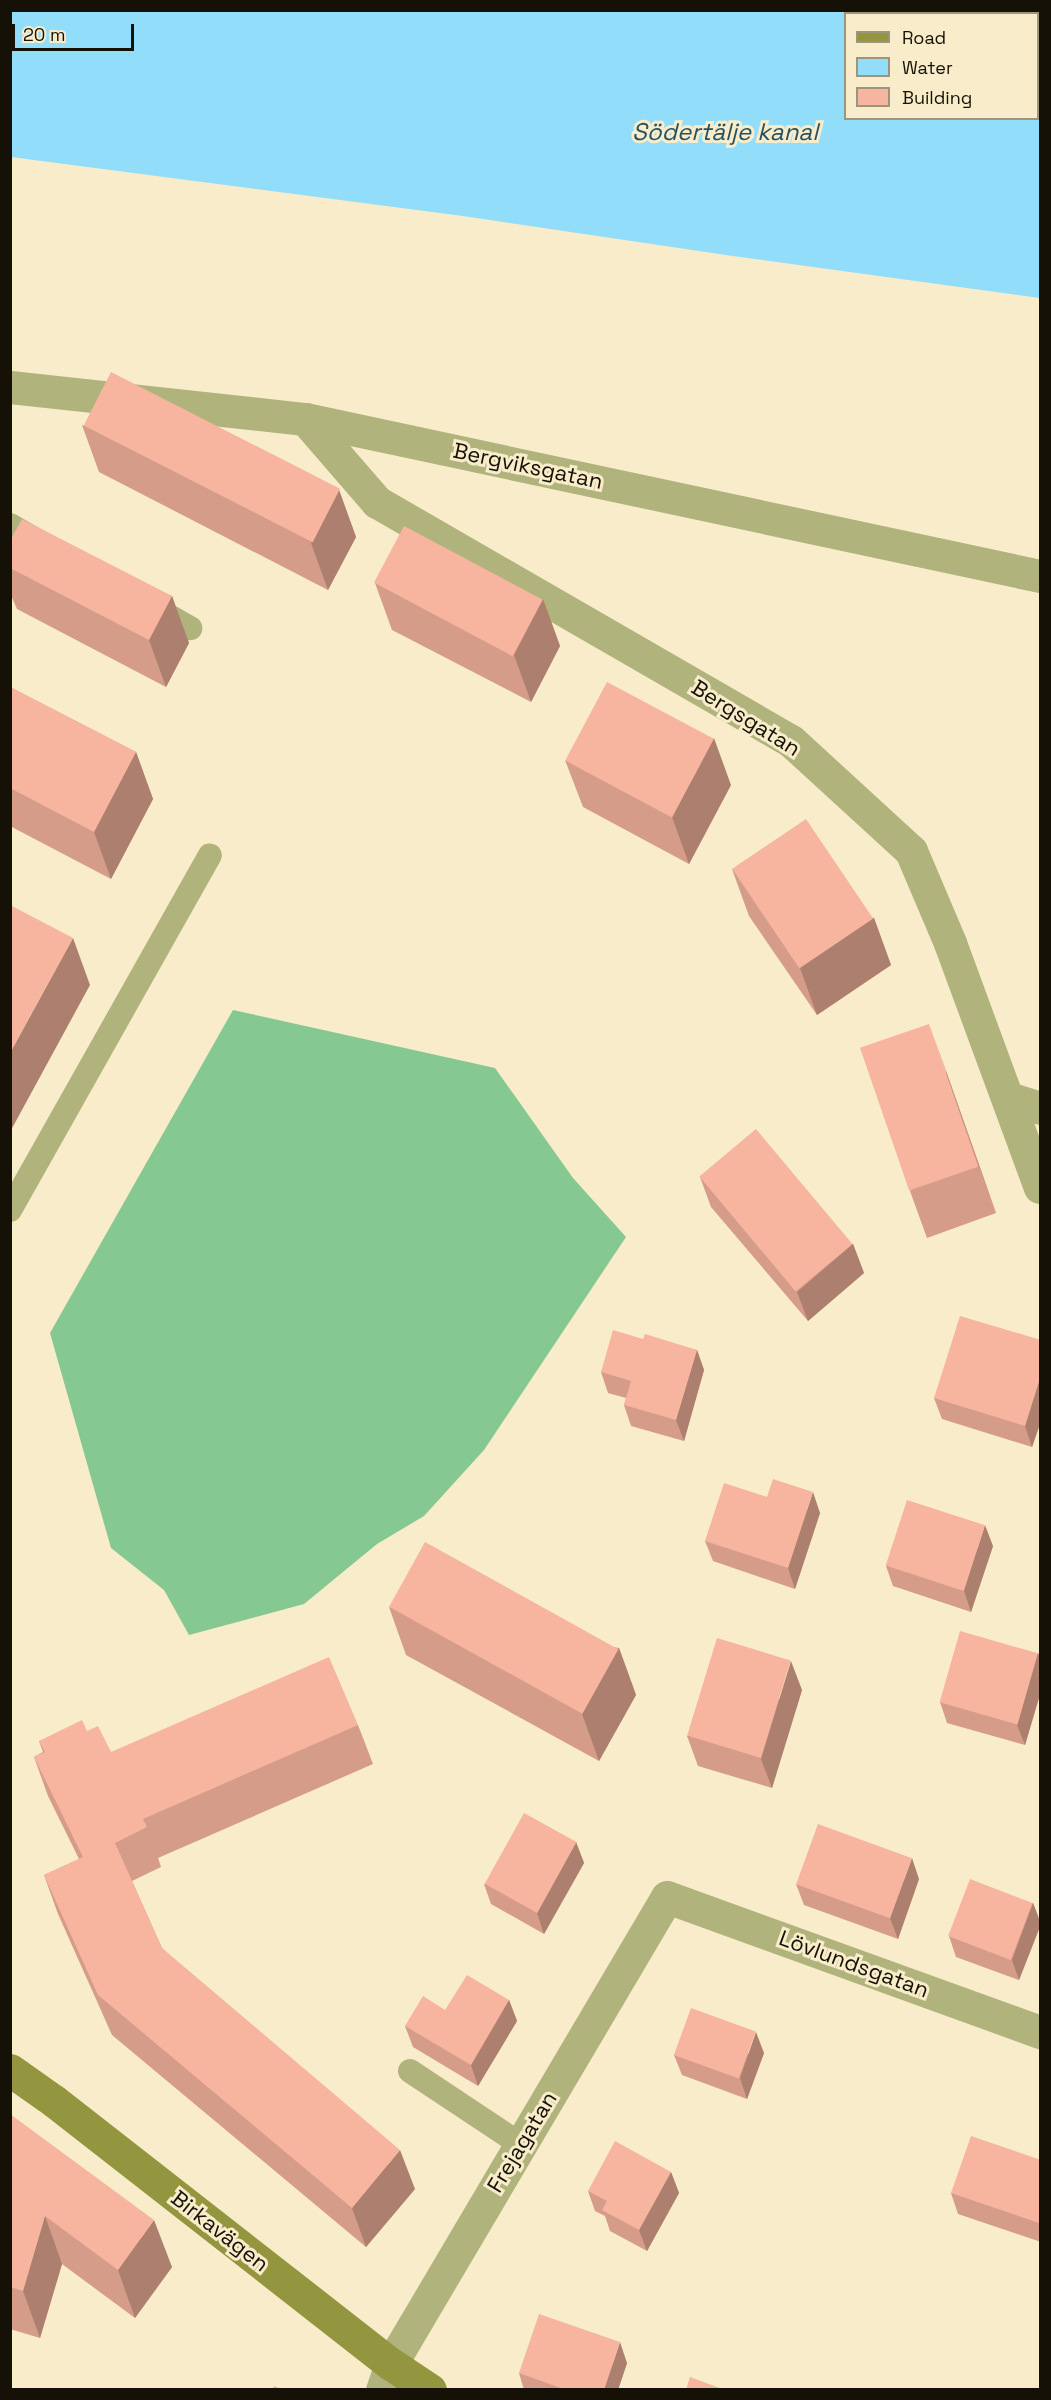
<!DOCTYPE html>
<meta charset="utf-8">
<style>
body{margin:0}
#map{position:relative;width:1051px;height:2400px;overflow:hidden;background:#f8ecca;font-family:"Space Grotesk",sans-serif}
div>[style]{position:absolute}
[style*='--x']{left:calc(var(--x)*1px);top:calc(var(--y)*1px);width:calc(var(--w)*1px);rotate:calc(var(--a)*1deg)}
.forest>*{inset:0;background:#85c891}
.water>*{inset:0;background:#92ddf9}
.lane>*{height:24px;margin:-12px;padding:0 12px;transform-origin:12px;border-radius:12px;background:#b0b37c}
.street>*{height:33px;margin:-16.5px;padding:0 16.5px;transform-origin:16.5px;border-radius:16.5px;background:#b0b37c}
.secondary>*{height:33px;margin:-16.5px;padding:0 16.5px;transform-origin:16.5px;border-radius:16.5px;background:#93963e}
.wall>*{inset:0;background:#d49c89}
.shaded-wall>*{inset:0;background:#ad7f6f}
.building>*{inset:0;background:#f7b59f;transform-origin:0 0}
span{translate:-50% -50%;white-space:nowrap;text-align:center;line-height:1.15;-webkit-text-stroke:6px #f8ecca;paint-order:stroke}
.street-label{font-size:22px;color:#151106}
.water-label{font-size:24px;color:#275261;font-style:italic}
.frame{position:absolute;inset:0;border:12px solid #151106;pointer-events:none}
.legend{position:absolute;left:844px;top:12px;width:195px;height:108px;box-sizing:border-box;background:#f8ecca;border:2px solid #9d947c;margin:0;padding:8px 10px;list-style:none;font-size:18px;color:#151106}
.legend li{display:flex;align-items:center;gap:12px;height:30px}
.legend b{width:30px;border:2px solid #9d947c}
.scale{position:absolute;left:12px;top:24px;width:122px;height:27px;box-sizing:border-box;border:3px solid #151106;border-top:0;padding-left:8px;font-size:18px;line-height:21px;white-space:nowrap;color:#151106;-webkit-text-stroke:4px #f8ecca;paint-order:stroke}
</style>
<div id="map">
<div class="forest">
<div style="clip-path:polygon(233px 1010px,495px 1068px,573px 1178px,626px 1237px,484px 1450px,424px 1516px,377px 1544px,304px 1604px,189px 1635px,164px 1590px,111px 1548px,50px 1333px)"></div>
</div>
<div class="water">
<div style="clip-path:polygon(evenodd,11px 10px,1040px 11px,1040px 298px,726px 255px,463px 216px,11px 157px,11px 10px,846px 14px,1038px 14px,1038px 118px,846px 118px,846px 14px)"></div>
</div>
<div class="lane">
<div style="--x:10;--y:525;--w:40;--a:29.7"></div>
<div style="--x:153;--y:607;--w:43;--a:29.6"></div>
<div style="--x:10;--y:1210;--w:407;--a:-60.6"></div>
<div style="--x:410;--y:2071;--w:132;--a:33.6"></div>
</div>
<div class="street">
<div style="--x:10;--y:387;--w:297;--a:6.2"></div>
<div style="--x:305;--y:419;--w:752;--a:12.06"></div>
<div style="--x:305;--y:419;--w:110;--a:49.1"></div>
<div style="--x:377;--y:502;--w:478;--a:30"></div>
<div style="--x:791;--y:741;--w:163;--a:42.5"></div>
<div style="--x:911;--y:851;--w:100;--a:67"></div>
<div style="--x:950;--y:943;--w:260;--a:69.8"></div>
<div style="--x:1008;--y:1098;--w:34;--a:17"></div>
<div style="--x:382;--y:2390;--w:28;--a:-71"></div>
<div style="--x:391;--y:2364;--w:542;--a:-59.42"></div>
<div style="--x:667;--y:1897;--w:397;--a:19.9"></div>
</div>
<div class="secondary">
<div style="--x:10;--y:2070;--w:54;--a:35.2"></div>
<div style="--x:54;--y:2101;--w:427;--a:38"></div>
<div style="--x:391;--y:2364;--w:47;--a:33.7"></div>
</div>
<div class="wall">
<div style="clip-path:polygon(82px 425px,339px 490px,356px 537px,328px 590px,99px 472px)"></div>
<div style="clip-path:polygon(10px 541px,172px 596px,189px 643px,166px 687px,17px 609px,10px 593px)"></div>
<div style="clip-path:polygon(375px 583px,543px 599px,560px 646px,531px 702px,392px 630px)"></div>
<div style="clip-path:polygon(10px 687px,136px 752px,153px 799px,111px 879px,10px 826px)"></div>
<div style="clip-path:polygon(565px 760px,731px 785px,689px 864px,583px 807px)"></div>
<div style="clip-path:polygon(732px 869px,874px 918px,891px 965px,817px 1015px,749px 916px)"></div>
<div style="clip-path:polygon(946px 1071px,996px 1213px,927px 1238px,910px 1191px)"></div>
<div style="clip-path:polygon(700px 1177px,853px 1244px,864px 1273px,808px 1321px,711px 1207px)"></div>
<div style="clip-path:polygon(643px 1339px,697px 1350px,704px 1370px,684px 1441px,631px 1426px,624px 1405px,626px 1398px,608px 1393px,601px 1372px)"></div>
<div style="clip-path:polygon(1041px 1340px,1041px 1421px,1032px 1447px,942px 1419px,934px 1398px)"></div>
<div style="clip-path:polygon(767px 1497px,820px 1513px,795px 1589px,713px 1561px,705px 1541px)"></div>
<div style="clip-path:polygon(993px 1546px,971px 1612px,893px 1586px,886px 1566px)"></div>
<div style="clip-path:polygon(389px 1607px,619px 1648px,636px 1695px,599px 1761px,406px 1655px)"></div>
<div style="clip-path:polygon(1038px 1653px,1041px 1660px,1041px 1691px,1025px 1745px,947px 1723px,940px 1702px)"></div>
<div style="clip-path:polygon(802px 1690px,772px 1788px,698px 1766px,687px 1736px)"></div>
<div style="clip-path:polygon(358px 1725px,373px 1764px,158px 1858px,161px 1867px,132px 1881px,162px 1948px,415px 2189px,366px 2247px,112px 2035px,58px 1914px,44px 1875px,79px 1859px,48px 1796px,34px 1757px,43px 1752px,39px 1741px,87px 1731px,111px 1752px)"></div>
<div style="clip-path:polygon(576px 1842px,584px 1863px,544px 1934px,491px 1904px,484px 1884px)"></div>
<div style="clip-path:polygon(919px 1879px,898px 1939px,804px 1905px,796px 1884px)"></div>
<div style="clip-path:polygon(1033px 1903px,1041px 1924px,1019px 1980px,956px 1957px,949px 1936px)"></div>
<div style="clip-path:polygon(509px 2000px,517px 2021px,478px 2086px,413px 2047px,405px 2026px,445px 2010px)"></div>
<div style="clip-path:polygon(764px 2053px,747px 2099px,682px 2075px,674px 2055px)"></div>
<div style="clip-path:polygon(10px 2114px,172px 2267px,135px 2318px,62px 2264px,40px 2338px,10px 2329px)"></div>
<div style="clip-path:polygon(1041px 2160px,1041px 2242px,958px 2214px,951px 2193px)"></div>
<div style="clip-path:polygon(671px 2172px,679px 2193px,647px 2251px,610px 2231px,605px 2216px,595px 2211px,588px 2191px)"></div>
<div style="clip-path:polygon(627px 2363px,618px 2390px,524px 2390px,519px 2373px)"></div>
</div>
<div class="shaded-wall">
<div style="clip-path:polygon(339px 490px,356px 537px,328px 590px,311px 543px)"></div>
<div style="clip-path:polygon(172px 596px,189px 643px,166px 687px,149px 640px)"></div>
<div style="clip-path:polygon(543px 599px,560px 646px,531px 702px,514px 655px)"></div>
<div style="clip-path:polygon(714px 738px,731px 785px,689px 864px,672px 817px)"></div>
<div style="clip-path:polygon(136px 752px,153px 799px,111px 879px,94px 832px)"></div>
<div style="clip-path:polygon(874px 918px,891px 965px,817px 1015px,800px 968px)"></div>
<div style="clip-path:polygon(73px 938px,90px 985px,10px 1132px,10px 1053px)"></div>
<div style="clip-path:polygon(929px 1024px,946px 1071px,996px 1213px,979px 1166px)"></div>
<div style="clip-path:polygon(853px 1244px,864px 1273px,808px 1321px,797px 1292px)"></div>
<div style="clip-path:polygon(697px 1350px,704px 1370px,684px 1441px,676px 1420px)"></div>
<div style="clip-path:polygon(1041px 1375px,1041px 1421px,1032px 1447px,1025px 1426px)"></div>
<div style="clip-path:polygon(813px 1492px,820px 1513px,795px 1589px,788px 1568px)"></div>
<div style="clip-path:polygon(985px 1525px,993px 1546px,971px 1612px,964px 1591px)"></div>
<div style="clip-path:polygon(619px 1648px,636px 1695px,599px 1761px,582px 1714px)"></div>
<div style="clip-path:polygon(1038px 1653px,1041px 1660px,1041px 1691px,1025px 1745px,1017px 1725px)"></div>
<div style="clip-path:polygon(791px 1661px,802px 1690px,772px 1788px,761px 1759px)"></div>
<div style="clip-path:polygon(576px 1842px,584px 1863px,544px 1934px,537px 1913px)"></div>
<div style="clip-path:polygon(912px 1858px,919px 1879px,898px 1939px,890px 1918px)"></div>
<div style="clip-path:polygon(1033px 1903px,1041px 1924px,1019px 1980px,1012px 1960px)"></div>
<div style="clip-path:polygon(509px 2000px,517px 2021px,478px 2086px,471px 2065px)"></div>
<div style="clip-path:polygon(756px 2032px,764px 2053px,747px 2099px,740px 2078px)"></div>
<div style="clip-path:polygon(400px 2150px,415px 2189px,366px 2247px,352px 2208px)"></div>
<div style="clip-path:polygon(671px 2172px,679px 2193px,647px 2251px,639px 2230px)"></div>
<div style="clip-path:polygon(45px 2216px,62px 2264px,40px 2338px,23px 2291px)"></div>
<div style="clip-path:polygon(154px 2220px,172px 2267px,135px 2318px,118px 2270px)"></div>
<div style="clip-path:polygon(620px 2342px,627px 2363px,618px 2390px,604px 2390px)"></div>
</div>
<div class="building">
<div style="left:111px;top:372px;width:257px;height:60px;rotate:27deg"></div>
<div style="clip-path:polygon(22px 519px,172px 596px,149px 640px,10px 568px,10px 541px)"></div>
<div style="left:404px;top:526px;width:157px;height:64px;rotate:28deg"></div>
<div style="left:607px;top:682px;width:121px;height:89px;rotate:28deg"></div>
<div style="clip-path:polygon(10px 687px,136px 752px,94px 832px,10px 788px)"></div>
<div style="left:806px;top:819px;width:120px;height:89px;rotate:56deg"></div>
<div style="clip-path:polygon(10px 905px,73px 938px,10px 1053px)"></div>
<div style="left:929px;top:1024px;width:151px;height:73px;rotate:71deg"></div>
<div style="left:756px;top:1129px;width:150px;height:74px;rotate:50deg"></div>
<div style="clip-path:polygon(960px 1316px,1041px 1340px,1041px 1375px,1025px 1426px,934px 1398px)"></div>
<div style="clip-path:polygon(613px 1330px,643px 1339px,645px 1334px,697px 1350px,676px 1420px,624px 1405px,631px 1381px,601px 1372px)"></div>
<div style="clip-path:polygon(773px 1479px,813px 1492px,788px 1568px,705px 1541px,724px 1483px,767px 1497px)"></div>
<div style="left:907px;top:1500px;width:82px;height:69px;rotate:18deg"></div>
<div style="left:425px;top:1542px;width:221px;height:74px;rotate:29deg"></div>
<div style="left:960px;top:1631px;width:81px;height:74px;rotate:16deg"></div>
<div style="left:717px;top:1638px;width:77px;height:102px;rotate:17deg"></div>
<div style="clip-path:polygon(329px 1657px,358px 1725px,143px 1819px,147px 1827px,115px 1843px,162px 1948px,400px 2150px,352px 2208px,98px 1995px,44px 1875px,83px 1857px,34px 1757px,45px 1752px,39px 1741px,82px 1720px,87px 1731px,98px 1726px,111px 1752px)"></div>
<div style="left:524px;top:1813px;width:60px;height:81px;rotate:29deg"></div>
<div style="left:818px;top:1824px;width:100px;height:64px;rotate:20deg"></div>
<div style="left:970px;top:1879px;width:67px;height:61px;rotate:21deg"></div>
<div style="clip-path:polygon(467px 1975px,509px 2000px,471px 2065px,405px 2026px,423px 1996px,445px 2010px)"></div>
<div style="left:691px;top:2008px;width:69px;height:50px;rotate:20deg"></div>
<div style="clip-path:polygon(10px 2114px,154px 2220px,118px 2270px,45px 2216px,23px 2291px,10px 2287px)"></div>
<div style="clip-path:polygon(971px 2136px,1041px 2160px,1041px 2218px,1039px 2223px,951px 2193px)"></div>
<div style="clip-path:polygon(615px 2141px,671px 2172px,639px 2230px,602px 2210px,607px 2201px,588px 2191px)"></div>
<div style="clip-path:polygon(539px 2314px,620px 2342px,604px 2390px,566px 2390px,519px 2373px)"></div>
<div style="clip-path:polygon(690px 2377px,725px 2390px,686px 2390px)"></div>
<div style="clip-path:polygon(274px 2386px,284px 2390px,272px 2390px)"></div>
</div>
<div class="street-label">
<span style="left:528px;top:466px;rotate:12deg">Bergviksgatan</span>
<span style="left:746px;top:718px;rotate:32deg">Bergsgatan</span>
<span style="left:854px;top:1964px;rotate:20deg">Lövlundsgatan</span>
<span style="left:522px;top:2142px;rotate:-59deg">Frejagatan</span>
<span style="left:220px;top:2231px;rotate:38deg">Birkavägen</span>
</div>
<div class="water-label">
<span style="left:725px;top:132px">Södertälje kanal</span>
</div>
<div class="frame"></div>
<ul class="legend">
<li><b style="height:8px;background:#93963e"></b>Road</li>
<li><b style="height:16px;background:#92ddf9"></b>Water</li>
<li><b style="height:16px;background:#f7b59f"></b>Building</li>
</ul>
<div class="scale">20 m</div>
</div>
